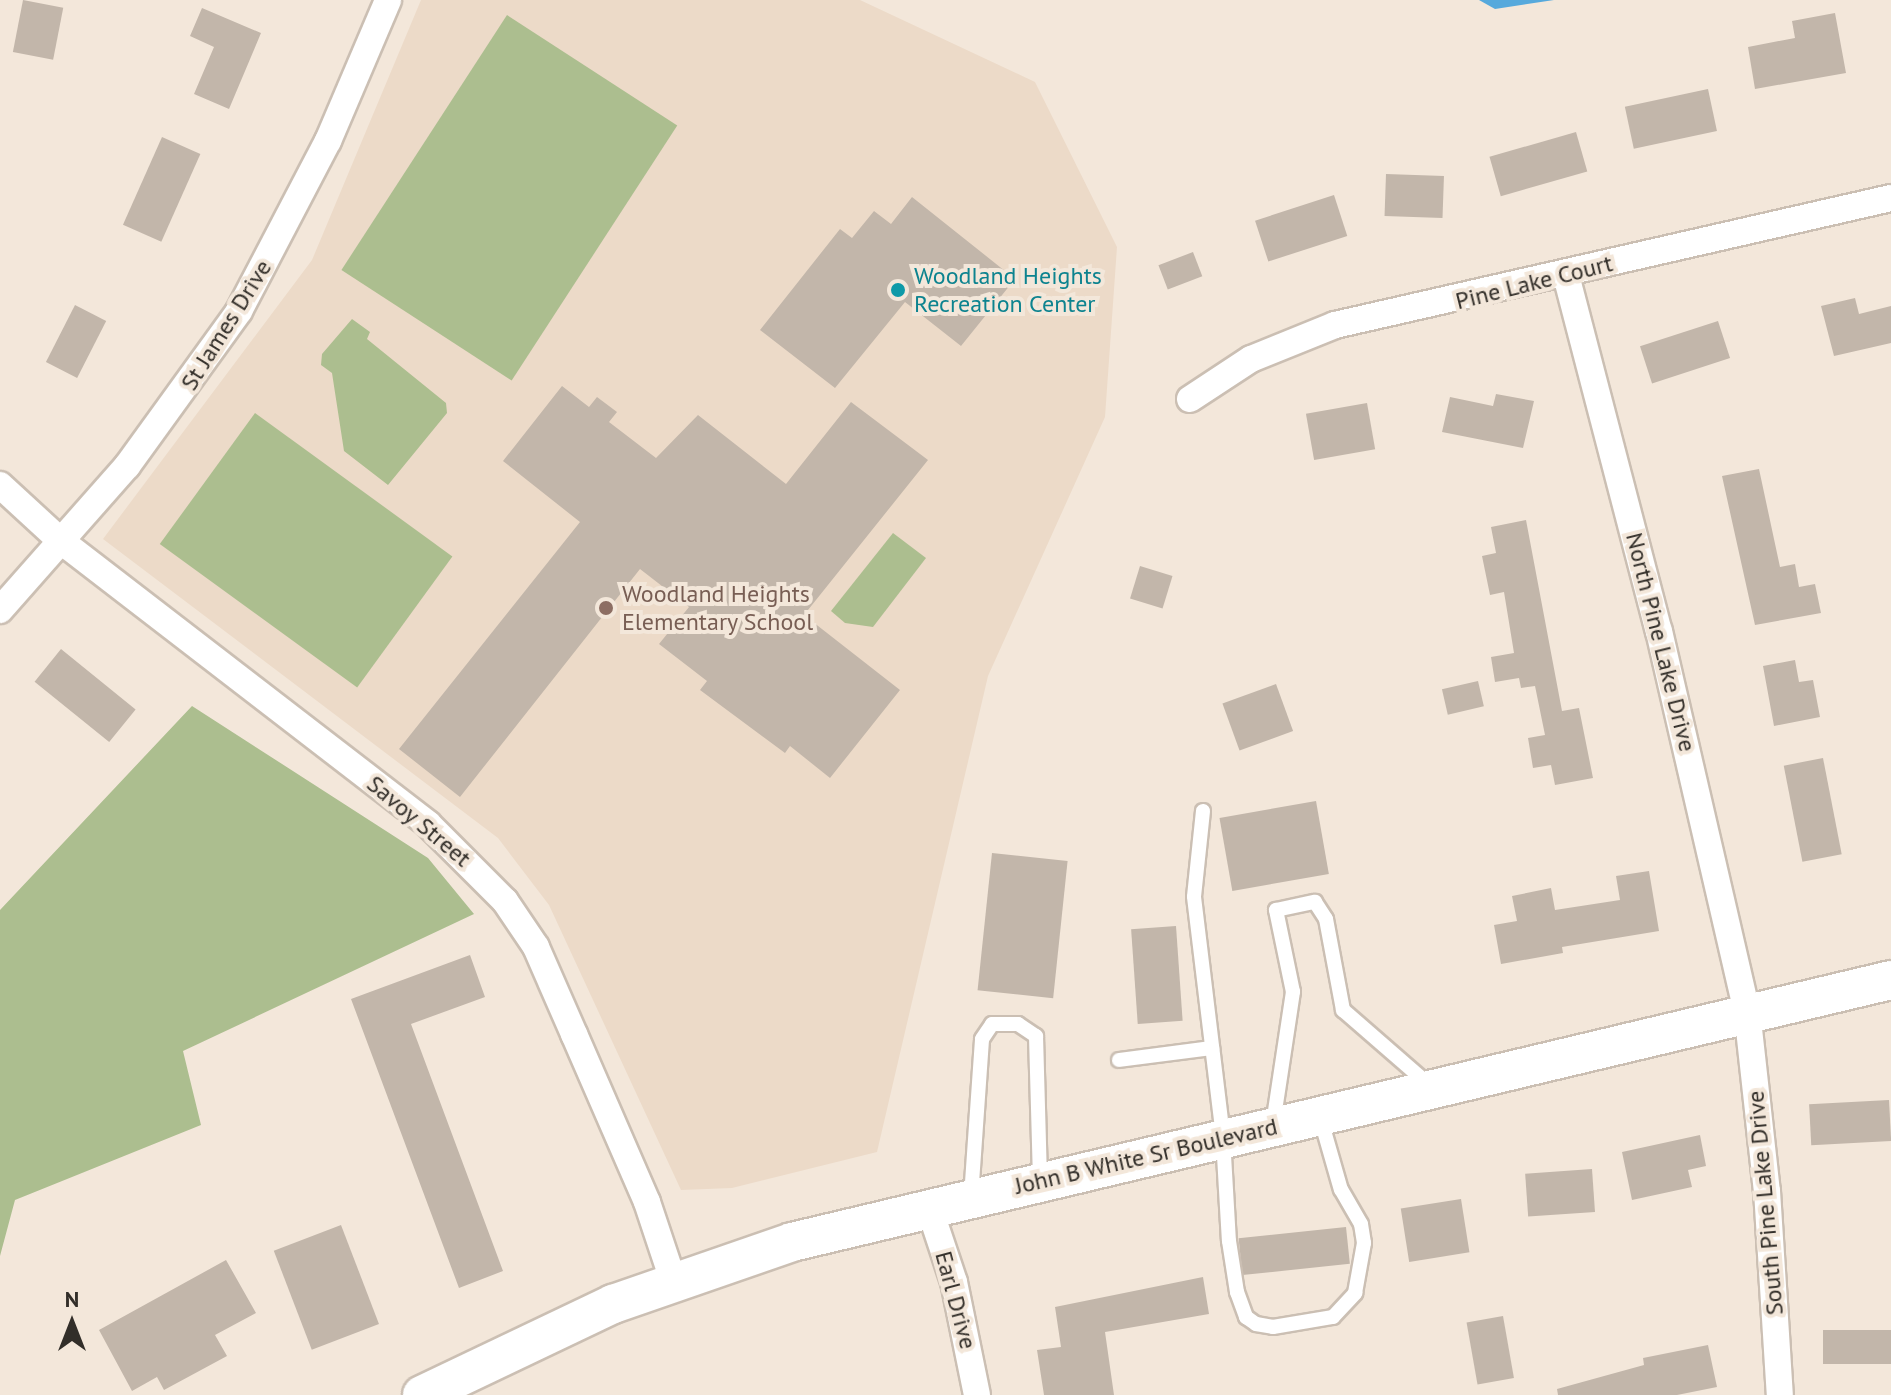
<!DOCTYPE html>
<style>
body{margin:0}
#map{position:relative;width:1891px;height:1395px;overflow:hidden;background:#f3e7da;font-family:"PT Sans",sans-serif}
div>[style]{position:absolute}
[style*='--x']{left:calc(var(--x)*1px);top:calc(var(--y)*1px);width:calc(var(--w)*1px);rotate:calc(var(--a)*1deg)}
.built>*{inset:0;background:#ecdac8}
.green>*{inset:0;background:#acbe8f;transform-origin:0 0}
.water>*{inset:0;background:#56a9dc}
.building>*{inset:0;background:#c2b6aa;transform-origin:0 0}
.roads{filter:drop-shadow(2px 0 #cbbfb3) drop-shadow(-2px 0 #cbbfb3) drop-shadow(0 2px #cbbfb3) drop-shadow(0 -2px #cbbfb3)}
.lane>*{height:14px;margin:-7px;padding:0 7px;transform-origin:7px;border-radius:7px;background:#fff}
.street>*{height:26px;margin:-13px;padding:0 13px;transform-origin:13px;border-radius:13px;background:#fff}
.secondary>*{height:38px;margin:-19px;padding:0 19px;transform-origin:19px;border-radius:19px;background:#fff}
.dots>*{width:22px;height:22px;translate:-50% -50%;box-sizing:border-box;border:4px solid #f3e7da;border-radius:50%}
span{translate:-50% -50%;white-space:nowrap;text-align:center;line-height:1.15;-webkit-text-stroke:8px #f3e7da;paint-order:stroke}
.culture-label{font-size:24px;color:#0d838f}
.left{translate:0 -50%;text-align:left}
.street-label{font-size:24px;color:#322e29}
.education-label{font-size:24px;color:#785e54}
.north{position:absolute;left:32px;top:1283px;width:80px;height:80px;-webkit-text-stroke:6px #f3e7da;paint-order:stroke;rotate:0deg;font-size:22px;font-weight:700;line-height:32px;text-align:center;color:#322e29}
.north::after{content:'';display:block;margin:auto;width:28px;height:36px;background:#322e29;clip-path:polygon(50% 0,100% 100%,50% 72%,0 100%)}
</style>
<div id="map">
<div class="built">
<div style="clip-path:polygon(421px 0,860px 0,1035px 82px,1117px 247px,1105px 417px,988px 676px,877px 1152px,732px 1188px,681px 1190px,549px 905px,498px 838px,103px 539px,312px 260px)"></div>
</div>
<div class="green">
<div style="left:507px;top:15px;width:203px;height:304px;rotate:33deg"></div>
<div style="clip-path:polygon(352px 319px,370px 332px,367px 339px,446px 403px,447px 413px,388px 485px,344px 451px,332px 373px,321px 365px,322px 354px)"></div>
<div style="left:255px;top:413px;width:244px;height:162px;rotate:36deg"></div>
<div style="clip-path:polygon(893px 533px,926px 558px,873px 627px,845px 623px,831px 611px)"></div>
<div style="clip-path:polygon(192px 706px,428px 858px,474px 914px,183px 1051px,201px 1125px,15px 1200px,0 1256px,0 910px)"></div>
</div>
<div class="water">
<div style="clip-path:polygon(1479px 0,1554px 0,1495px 9px)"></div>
</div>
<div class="building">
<div style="left:23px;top:0;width:41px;height:53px;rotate:11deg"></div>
<div style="clip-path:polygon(202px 8px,261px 33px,229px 109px,194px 94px,214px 47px,190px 36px)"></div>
<div style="clip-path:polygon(1835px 13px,1846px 73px,1755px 89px,1748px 47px,1795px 38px,1792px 21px)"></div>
<div style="left:1708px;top:89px;width:43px;height:85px;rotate:78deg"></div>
<div style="left:1576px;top:132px;width:41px;height:90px;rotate:74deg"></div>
<div style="left:162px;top:137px;width:42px;height:96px;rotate:24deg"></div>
<div style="left:1386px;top:174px;width:58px;height:42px;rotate:2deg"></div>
<div style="left:1334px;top:195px;width:43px;height:83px;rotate:72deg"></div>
<div style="clip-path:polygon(912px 197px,1015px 279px,961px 346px,905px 302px,835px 388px,760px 330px,840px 229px,852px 238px,874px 211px,891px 224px)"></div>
<div style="left:1193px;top:252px;width:26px;height:37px;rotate:69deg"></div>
<div style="clip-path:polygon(1855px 298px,1859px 314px,1891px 306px,1891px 343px,1834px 356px,1821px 306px)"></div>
<div style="left:75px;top:305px;width:35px;height:64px;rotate:27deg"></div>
<div style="left:1718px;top:321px;width:39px;height:82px;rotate:72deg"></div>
<div style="clip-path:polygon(562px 386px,589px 407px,597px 397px,617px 412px,609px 422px,656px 458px,698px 415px,786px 484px,851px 402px,928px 460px,804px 615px,900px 690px,830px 778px,790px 746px,785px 753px,700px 690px,707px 681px,659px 644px,689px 607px,640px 569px,460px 797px,399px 749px,580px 522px,503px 461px)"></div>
<div style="clip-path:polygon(1496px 394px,1534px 401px,1523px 448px,1442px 432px,1450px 397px,1493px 406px)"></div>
<div style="left:1367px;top:403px;width:47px;height:62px;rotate:80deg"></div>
<div style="clip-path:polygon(1759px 469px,1780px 567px,1795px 564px,1799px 587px,1815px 584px,1821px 613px,1755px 625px,1722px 476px)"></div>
<div style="clip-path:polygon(1526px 520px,1562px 711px,1579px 708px,1593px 778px,1555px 785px,1551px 765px,1533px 768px,1528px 738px,1545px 735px,1535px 686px,1521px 688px,1519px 678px,1495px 682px,1491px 657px,1514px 653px,1504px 592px,1490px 595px,1482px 556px,1496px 553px,1491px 527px)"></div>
<div style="left:1140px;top:566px;width:34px;height:34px;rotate:17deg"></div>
<div style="left:61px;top:649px;width:96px;height:42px;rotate:39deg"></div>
<div style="clip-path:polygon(1795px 660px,1799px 682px,1813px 680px,1820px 717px,1774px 726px,1763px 666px)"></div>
<div style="left:1478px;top:681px;width:26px;height:37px;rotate:77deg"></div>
<div style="left:1276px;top:684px;width:50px;height:57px;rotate:70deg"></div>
<div style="left:1823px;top:758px;width:98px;height:40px;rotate:79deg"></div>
<div style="left:1316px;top:801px;width:74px;height:98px;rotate:80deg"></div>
<div style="left:992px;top:853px;width:76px;height:138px;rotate:6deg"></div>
<div style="clip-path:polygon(1649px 871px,1659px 931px,1562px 947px,1563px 953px,1501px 964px,1494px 925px,1517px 921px,1512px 896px,1551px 888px,1555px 910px,1620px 900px,1616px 876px)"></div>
<div style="left:1176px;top:926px;width:95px;height:45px;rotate:86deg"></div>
<div style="clip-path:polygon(470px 955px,485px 997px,411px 1024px,503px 1271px,459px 1288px,351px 999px)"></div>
<div style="left:1889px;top:1100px;width:41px;height:80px;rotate:87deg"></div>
<div style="clip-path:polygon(1700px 1135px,1706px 1166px,1688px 1170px,1692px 1187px,1632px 1200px,1622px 1152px)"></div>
<div style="left:1592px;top:1169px;width:43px;height:67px;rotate:86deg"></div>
<div style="left:1461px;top:1199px;width:54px;height:61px;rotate:81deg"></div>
<div style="left:341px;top:1225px;width:106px;height:72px;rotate:69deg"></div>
<div style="left:1346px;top:1227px;width:37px;height:108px;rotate:84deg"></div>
<div style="clip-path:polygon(226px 1260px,256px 1313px,215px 1335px,227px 1356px,164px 1390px,157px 1377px,132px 1391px,99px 1330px)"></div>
<div style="clip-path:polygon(1203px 1277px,1209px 1314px,1105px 1332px,1114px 1395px,1044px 1395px,1037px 1350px,1061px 1347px,1055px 1307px)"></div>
<div style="left:1503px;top:1316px;width:63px;height:37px;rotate:80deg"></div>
<div style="left:1823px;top:1330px;width:68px;height:34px"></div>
<div style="clip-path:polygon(1708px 1345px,1717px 1387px,1677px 1395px,1558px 1395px,1557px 1389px,1644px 1365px,1643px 1358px)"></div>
</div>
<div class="roads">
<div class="lane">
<div style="--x:1203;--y:811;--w:86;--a:96"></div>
<div style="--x:1194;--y:897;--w:243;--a:83.1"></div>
<div style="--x:1223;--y:1138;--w:103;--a:86.7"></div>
<div style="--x:1229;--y:1241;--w:52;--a:81.1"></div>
<div style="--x:1237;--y:1292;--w:27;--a:70"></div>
<div style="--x:1246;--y:1317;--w:12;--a:35"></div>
<div style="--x:1256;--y:1324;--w:17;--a:10"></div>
<div style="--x:1273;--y:1327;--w:61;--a:-9.5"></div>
<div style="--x:1333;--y:1317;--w:33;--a:-47"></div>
<div style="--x:1355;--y:1293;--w:51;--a:-79.8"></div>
<div style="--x:1364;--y:1243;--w:19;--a:-99"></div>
<div style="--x:1361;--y:1224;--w:39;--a:-120"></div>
<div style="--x:1341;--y:1190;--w:76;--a:-106"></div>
<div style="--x:1119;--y:1060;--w:94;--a:-7.4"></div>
<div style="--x:1273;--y:1124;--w:134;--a:-81.4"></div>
<div style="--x:1293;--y:992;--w:84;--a:-101.7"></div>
<div style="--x:1276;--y:910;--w:40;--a:-12"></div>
<div style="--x:1315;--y:902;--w:20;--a:57"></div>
<div style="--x:1326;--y:919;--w:93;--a:79.4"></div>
<div style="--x:1343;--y:1010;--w:113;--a:41"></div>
<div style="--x:971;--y:1197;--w:158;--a:-86"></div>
<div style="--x:982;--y:1039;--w:18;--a:-56"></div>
<div style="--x:992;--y:1024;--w:26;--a:0"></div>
<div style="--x:1018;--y:1024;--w:22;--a:34"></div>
<div style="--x:1036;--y:1036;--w:143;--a:88.4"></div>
</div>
<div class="street">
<div style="--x:1566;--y:275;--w:368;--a:75.4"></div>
<div style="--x:1659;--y:631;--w:390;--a:77"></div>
<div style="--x:1747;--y:1011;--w:181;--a:83.7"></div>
<div style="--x:1767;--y:1191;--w:204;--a:86.4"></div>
<div style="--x:1190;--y:399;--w:73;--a:-33.3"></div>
<div style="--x:1251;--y:359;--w:91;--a:-22"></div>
<div style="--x:1335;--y:325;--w:570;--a:-12.87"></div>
<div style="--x:0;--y:485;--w:83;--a:42.6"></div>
<div style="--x:61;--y:541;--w:463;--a:37.6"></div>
<div style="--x:428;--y:824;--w:109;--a:45"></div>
<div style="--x:505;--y:901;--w:55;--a:56"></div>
<div style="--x:536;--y:947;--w:95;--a:66.4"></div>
<div style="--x:574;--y:1034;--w:183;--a:66.5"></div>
<div style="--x:647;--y:1202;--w:85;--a:71.6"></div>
<div style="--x:0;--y:610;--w:192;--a:-48.6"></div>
<div style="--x:127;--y:466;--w:191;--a:-54.1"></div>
<div style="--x:239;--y:311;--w:192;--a:-62.4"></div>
<div style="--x:328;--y:141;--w:153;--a:-66.9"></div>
<div style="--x:929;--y:1207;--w:79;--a:71.6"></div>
<div style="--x:954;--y:1282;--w:115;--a:78.5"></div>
</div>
<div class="secondary">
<div style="--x:422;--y:1395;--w:212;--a:-25.5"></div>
<div style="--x:613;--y:1304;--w:189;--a:-19.1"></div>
<div style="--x:792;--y:1242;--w:1130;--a:-13.41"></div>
</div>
</div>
<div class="dots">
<div style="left:898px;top:290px;background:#0f9aa8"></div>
<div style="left:606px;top:608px;background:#8d6e63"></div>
</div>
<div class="culture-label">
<span class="left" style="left:914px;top:290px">Woodland Heights<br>Recreation Center</span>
</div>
<div class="street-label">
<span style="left:1534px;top:282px;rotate:-14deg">Pine Lake Court</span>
<span style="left:226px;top:325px;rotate:-58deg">St James Drive</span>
<span style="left:1661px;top:642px;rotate:76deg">North Pine Lake Drive</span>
<span style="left:419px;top:821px;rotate:40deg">Savoy Street</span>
<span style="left:1146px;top:1156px;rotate:-13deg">John B White Sr Boulevard</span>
<span style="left:1765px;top:1203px;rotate:-95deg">South Pine Lake Drive</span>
<span style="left:956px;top:1300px;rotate:75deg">Earl Drive</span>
</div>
<div class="education-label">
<span class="left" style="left:622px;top:608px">Woodland Heights<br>Elementary School</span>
</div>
<div class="north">N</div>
</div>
